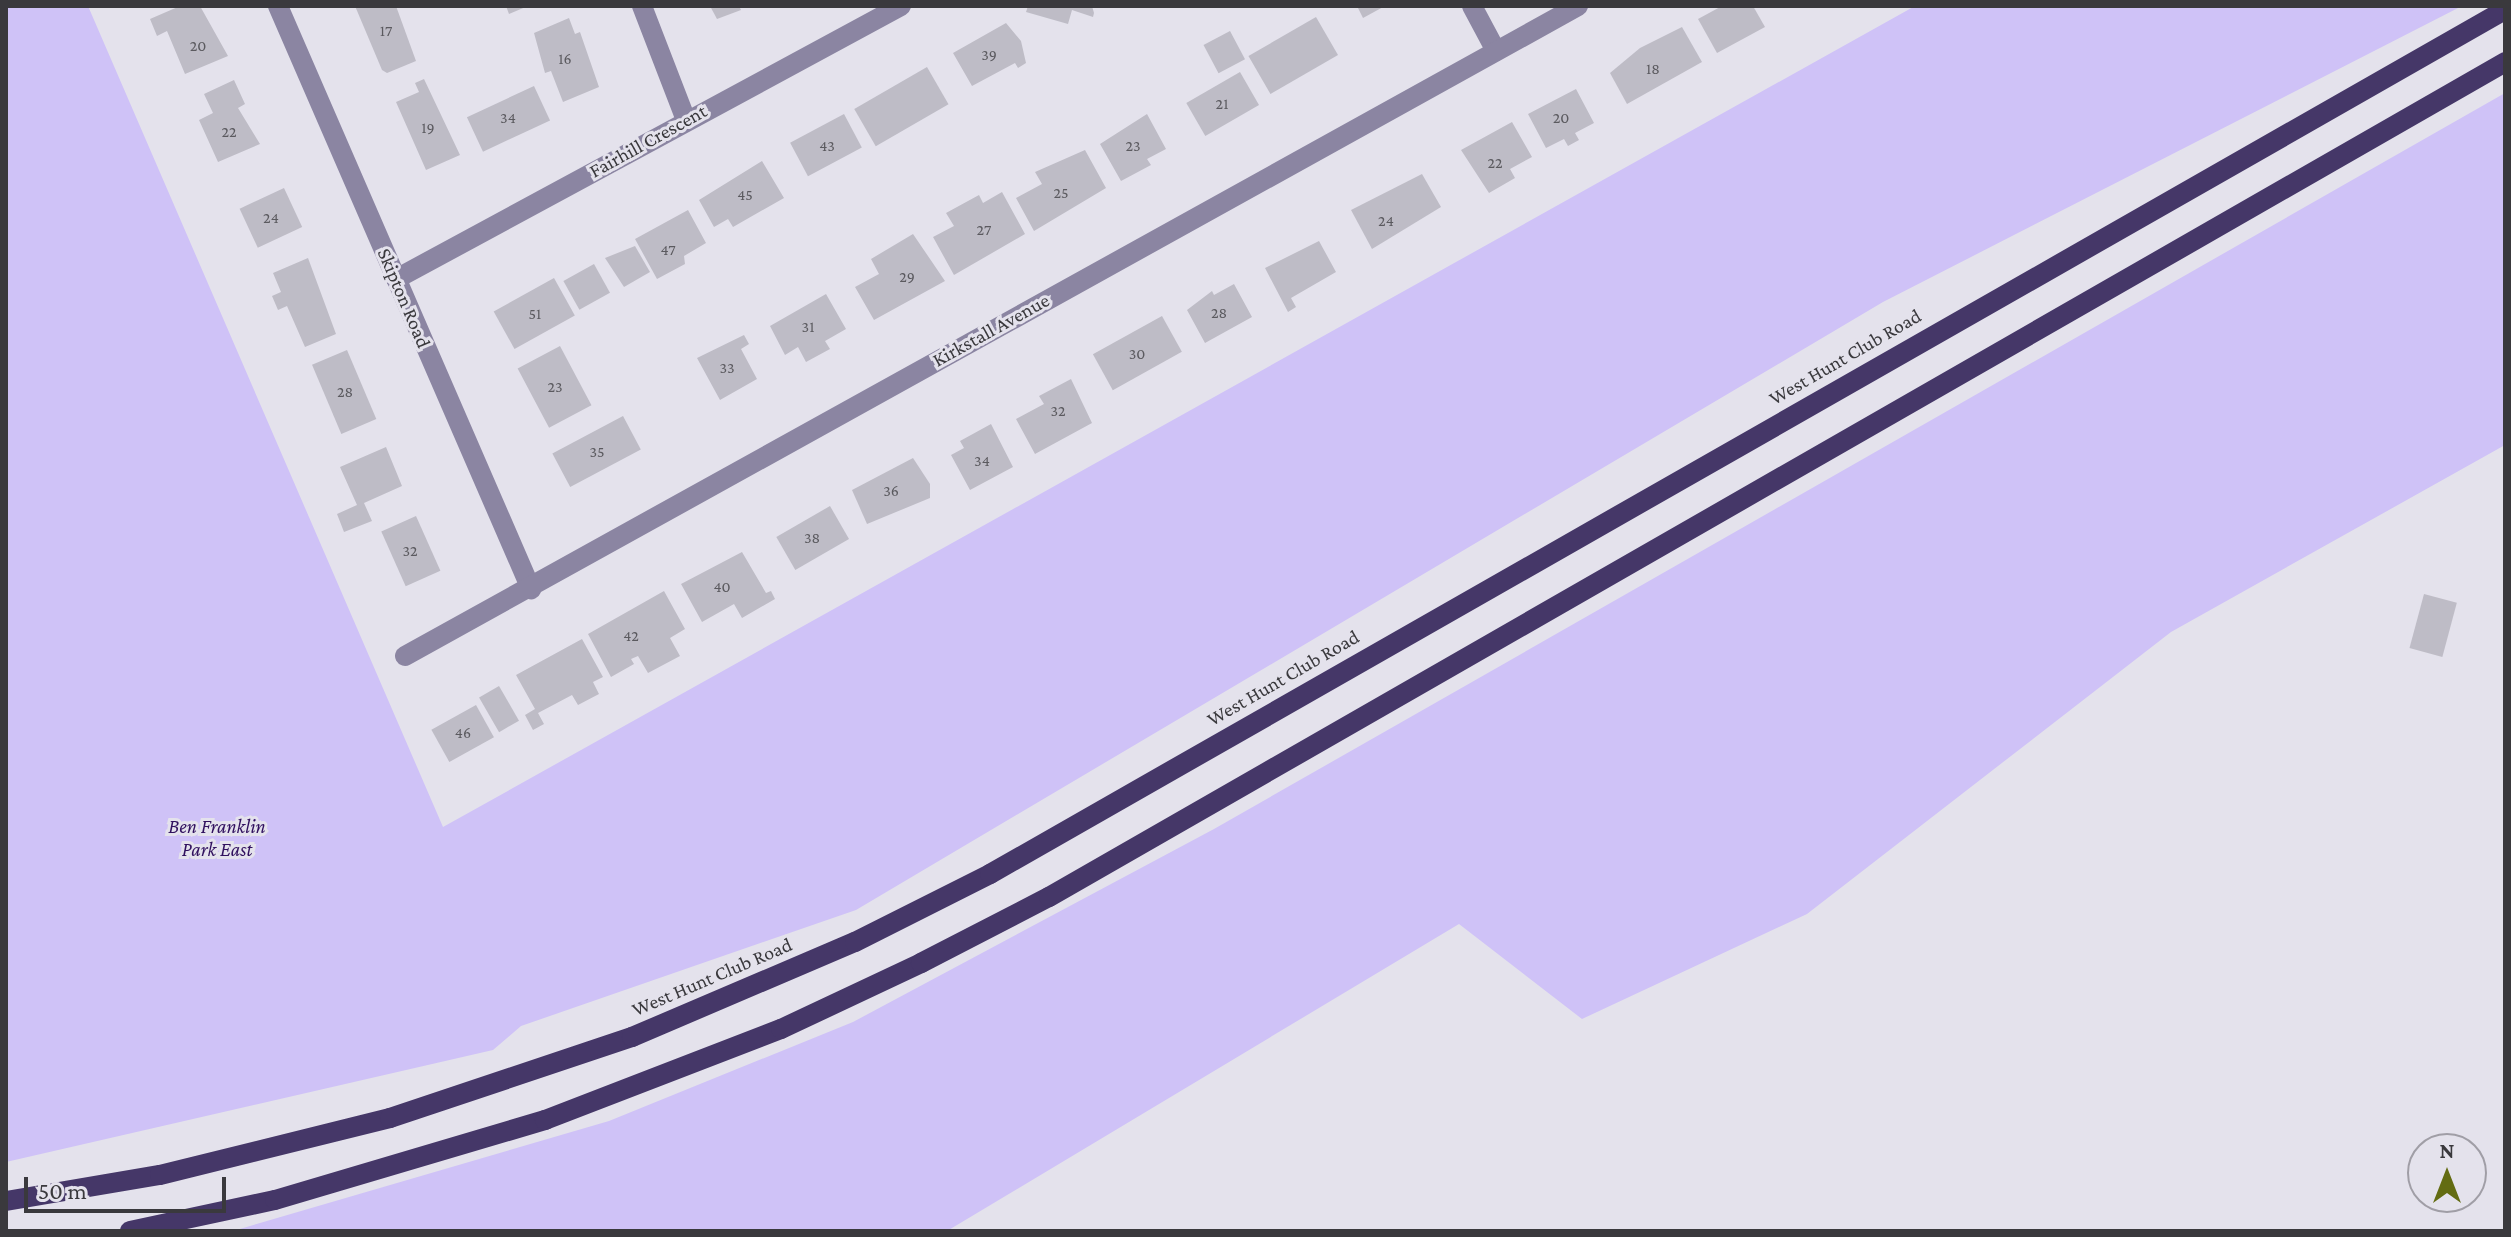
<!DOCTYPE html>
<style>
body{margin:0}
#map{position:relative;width:2511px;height:1237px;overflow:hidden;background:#e4e2ec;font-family:"Crimson Pro",serif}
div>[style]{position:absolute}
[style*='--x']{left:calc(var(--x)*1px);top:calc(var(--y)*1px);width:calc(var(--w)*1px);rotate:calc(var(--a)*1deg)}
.green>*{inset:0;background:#cfc2f7}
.building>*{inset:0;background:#bebcc6;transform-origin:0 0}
.minor>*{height:20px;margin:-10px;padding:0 10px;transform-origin:10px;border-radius:10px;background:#8b85a2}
.major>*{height:20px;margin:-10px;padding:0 10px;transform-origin:10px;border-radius:10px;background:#453768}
span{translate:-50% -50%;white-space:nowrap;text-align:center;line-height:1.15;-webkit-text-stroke:6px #e4e2ec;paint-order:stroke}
.number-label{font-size:16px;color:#5b5a5f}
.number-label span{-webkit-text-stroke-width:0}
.street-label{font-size:20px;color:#3a393d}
.park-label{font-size:20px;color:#31115f;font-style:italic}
.frame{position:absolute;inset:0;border:8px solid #3a393d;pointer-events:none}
.north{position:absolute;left:2407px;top:1133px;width:80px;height:80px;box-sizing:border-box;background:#e4e2ec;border:2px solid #a09ea6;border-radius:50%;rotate:0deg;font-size:22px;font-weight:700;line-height:32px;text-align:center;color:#3a393d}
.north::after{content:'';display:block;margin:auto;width:28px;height:36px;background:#636c12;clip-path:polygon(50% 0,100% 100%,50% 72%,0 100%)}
.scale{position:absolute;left:24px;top:1177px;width:202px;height:36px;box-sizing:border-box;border:4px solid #3a393d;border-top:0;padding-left:10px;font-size:24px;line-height:28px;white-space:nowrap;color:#3a393d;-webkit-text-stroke:6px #e4e2ec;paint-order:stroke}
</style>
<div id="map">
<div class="green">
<div style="clip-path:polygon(6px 6px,88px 6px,443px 827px,1915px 6px,2462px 6px,1883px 302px,856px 910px,521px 1026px,493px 1050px,6px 1162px)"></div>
<div style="clip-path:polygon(2505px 93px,2505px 445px,2171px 632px,1807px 914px,1582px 1019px,1459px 924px,947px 1231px,233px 1231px,609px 1121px,853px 1022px,1214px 829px)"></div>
</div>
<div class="building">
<div style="clip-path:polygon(180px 6px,200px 6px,228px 56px,185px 74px,167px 31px,157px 36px,150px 19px)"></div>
<div style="clip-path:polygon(355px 6px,396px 6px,416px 61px,387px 73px,382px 70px)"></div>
<div style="clip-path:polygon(506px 6px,528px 6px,509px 14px)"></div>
<div style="clip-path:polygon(710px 6px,739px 6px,741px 10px,717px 19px)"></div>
<div style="clip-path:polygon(1028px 6px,1092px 6px,1094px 13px,1093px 17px,1072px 10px,1068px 24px,1026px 12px)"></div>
<div style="clip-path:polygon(1357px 6px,1385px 6px,1363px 18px)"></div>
<div style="clip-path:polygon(1722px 6px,1753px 6px,1765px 27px,1717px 53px,1698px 19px)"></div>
<div style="left:1316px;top:17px;width:44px;height:78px;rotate:60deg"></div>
<div style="clip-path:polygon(569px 18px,575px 34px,580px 32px,599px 87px,563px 102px,551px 71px,545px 73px,534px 33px)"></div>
<div style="clip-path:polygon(1006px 23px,1021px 41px,1026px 63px,1018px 68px,1015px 63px,972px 86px,953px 53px)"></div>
<div style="clip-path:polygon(1682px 27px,1702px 62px,1627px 104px,1610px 73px,1640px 48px)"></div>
<div style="left:1230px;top:31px;width:32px;height:30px;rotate:62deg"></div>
<div style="left:927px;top:67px;width:43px;height:84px;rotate:60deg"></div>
<div style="left:1240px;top:72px;width:38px;height:62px;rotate:60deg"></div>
<div style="clip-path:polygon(424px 79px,460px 155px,426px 170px,396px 102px,419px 92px,415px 83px)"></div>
<div style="clip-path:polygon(234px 80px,245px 104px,238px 108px,260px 144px,218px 162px,199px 120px,213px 113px,204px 94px)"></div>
<div style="left:534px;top:86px;width:38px;height:74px;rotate:65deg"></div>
<div style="clip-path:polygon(1576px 89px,1594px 123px,1575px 133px,1579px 140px,1568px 146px,1564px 139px,1546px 148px,1528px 114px)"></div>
<div style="left:844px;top:114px;width:38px;height:61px;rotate:62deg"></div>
<div style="clip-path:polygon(1147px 114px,1166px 149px,1147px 159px,1151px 165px,1121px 181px,1100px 144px)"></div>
<div style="clip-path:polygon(1512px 122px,1532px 157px,1510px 169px,1515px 178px,1489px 193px,1461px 150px)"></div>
<div style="clip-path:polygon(1085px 150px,1106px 188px,1034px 231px,1016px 198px,1042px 184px,1035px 172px)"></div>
<div style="clip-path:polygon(762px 161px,784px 198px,733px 227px,728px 219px,714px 227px,699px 200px)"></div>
<div style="clip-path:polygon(1422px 174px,1441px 207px,1372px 249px,1351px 210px)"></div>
<div style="left:284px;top:188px;width:43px;height:49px;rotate:65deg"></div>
<div style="clip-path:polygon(1002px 192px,1025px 234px,954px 275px,933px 237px,954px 226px,946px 213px,979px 195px,983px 203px)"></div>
<div style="clip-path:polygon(688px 210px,706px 243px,684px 256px,685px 264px,657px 279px,635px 239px)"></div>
<div style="clip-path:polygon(913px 234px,945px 281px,874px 320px,855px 287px,879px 274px,871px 259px)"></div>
<div style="clip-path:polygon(1319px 241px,1336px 272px,1291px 298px,1296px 307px,1288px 312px,1265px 268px)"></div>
<div style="clip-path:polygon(635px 246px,650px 272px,624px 287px,605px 258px)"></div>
<div style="clip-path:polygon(308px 258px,336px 334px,305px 347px,287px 306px,278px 310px,272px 296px,281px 292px,273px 273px)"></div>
<div style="left:594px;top:264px;width:33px;height:35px;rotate:61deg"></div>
<div style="left:554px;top:278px;width:43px;height:69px;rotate:61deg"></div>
<div style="clip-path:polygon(1234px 284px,1252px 317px,1205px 343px,1187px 310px,1212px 291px,1214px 295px)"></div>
<div style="clip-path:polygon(826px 294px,846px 329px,825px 341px,830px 349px,806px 362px,798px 347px,785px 355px,770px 326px)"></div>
<div style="left:1162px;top:316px;width:41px;height:79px;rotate:61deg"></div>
<div style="clip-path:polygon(744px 335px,749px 344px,741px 349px,757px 379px,720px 400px,697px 358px)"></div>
<div style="left:560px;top:346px;width:67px;height:48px;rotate:62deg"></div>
<div style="left:347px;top:350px;width:75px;height:38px;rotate:67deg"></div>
<div style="clip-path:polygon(1071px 379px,1092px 423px,1035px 454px,1016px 419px,1044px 404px,1039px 396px)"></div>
<div style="left:623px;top:416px;width:38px;height:80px;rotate:62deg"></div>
<div style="clip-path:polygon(991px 424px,1013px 467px,970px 490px,951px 455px,964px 448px,960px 441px)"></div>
<div style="clip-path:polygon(386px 447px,402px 486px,364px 503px,372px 521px,344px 532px,337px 514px,357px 505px,340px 467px)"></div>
<div style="clip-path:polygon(913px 458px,930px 484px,930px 498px,867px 524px,852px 490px)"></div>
<div style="left:830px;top:506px;width:38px;height:62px;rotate:60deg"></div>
<div style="left:416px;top:516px;width:60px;height:38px;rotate:66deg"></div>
<div style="clip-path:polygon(742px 552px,766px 593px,771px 591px,775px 599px,742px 618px,734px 604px,702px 622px,681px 584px)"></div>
<div style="clip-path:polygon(664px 591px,685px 629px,670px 638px,680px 656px,648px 673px,638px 656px,631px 659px,634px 664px,611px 677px,588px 634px)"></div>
<div style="left:2424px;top:594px;width:34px;height:56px;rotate:15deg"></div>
<div style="clip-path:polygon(582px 639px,603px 677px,593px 682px,599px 694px,578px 705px,572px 695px,538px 713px,544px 724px,533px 730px,525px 715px,535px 709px,516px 675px)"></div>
<div style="left:499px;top:686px;width:40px;height:23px;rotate:60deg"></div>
<div style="left:476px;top:705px;width:37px;height:51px;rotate:61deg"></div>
</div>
<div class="minor">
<div style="--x:278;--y:6;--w:636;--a:66.54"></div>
<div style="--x:642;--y:6;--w:122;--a:68.9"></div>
<div style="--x:1472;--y:6;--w:51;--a:61.9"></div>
<div style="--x:396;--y:279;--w:574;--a:-28.4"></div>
<div style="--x:405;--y:656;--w:1341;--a:-28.99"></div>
</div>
<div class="major">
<div style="--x:6;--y:1201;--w:156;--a:-9.6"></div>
<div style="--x:160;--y:1175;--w:237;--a:-13.9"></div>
<div style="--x:390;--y:1118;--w:255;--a:-18.5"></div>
<div style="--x:632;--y:1037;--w:242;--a:-23.1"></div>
<div style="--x:855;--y:942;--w:151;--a:-26.7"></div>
<div style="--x:990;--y:874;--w:1744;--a:-29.7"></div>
<div style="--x:130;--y:1231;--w:148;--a:-12.1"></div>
<div style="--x:275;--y:1200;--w:282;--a:-16.5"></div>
<div style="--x:545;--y:1120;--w:253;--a:-21.1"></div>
<div style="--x:781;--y:1029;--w:155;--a:-25.2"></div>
<div style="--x:921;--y:963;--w:144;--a:-27.3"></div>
<div style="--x:1049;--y:897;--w:1678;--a:-29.83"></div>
</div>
<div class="number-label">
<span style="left:386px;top:31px">17</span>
<span style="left:198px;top:46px">20</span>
<span style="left:989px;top:55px">39</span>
<span style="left:565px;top:59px">16</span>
<span style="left:1653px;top:69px">18</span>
<span style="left:1222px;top:104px">21</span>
<span style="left:508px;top:118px">34</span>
<span style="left:1561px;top:118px">20</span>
<span style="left:428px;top:128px">19</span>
<span style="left:229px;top:132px">22</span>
<span style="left:827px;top:146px">43</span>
<span style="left:1133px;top:146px">23</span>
<span style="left:1495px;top:163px">22</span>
<span style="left:1061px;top:193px">25</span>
<span style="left:745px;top:195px">45</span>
<span style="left:271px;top:218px">24</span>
<span style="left:1386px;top:221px">24</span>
<span style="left:984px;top:230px">27</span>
<span style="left:668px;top:250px">47</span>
<span style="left:907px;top:277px">29</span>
<span style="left:1219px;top:313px">28</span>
<span style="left:535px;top:314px">51</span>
<span style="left:808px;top:327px">31</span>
<span style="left:1137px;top:354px">30</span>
<span style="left:727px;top:368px">33</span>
<span style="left:555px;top:387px">23</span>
<span style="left:345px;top:392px">28</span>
<span style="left:1058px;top:411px">32</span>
<span style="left:597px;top:452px">35</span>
<span style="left:982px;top:461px">34</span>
<span style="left:891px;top:491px">36</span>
<span style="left:812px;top:538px">38</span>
<span style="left:410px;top:551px">32</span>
<span style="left:722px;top:587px">40</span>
<span style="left:631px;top:636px">42</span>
<span style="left:463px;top:733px">46</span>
</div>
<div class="street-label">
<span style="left:648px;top:141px;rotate:-29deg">Fairhill Crescent</span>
<span style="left:404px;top:298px;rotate:67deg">Skipton Road</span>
<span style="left:991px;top:330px;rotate:-29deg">Kirkstall Avenue</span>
<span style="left:1845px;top:357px;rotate:-30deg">West Hunt Club Road</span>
<span style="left:1283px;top:678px;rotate:-30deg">West Hunt Club Road</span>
<span style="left:712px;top:977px;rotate:-23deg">West Hunt Club Road</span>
</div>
<div class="park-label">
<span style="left:217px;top:838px">Ben Franklin<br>Park East</span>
</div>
<div class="frame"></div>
<div class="north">N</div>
<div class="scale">50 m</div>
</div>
